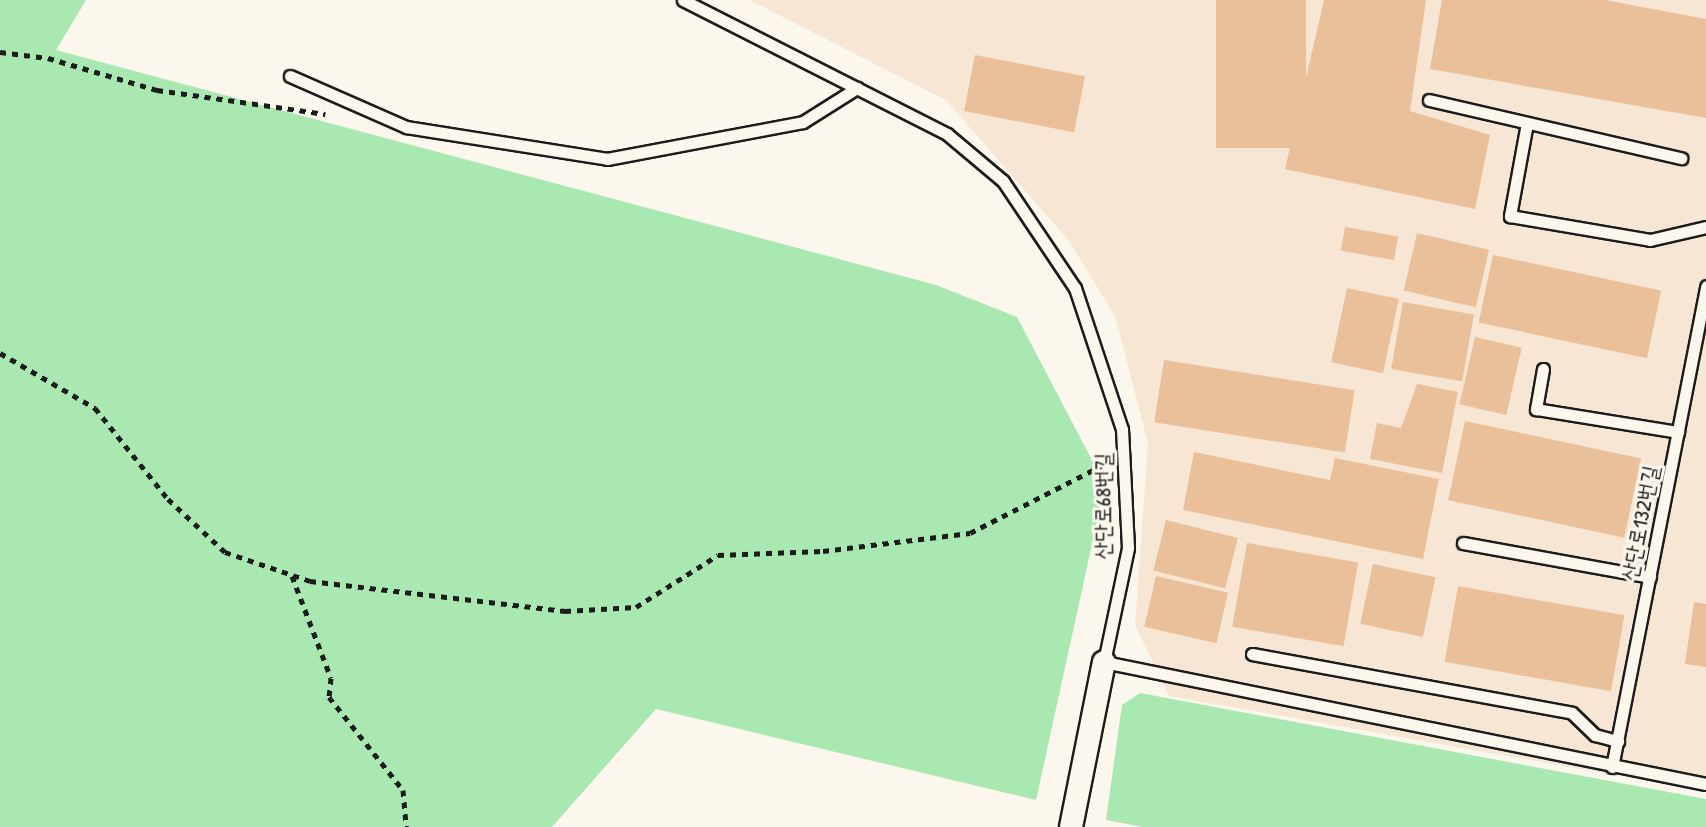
<!DOCTYPE html>
<meta charset="utf-8">
<style>
body{margin:0}
#map{position:relative;width:1706px;height:827px;overflow:hidden;background:#fbf7ec;font-family:"Patrick Hand","Poor Story",sans-serif}
div>[style]{position:absolute}
[style*='--x']{left:calc(var(--x)*1px);top:calc(var(--y)*1px);width:calc(var(--w)*1px);rotate:calc(var(--a)*1deg)}
.built>*{inset:0;background:#f6e6d3}
.green>*{inset:0;background:#a9e8b0}
.building>*{inset:0;background:#eac09a;transform-origin:0 0}
.path>*{height:5px;margin-top:-2.5px;transform-origin:0;background:repeating-linear-gradient(90deg,#1c1c1c 0 6px,transparent 0 12px)}
.roads{filter:drop-shadow(2px 0 #1c1c1c) drop-shadow(-2px 0 #1c1c1c) drop-shadow(0 2px #1c1c1c) drop-shadow(0 -2px #1c1c1c)}
.lane>*{height:11px;margin:-5.5px;padding:0 5.5px;transform-origin:5.5px;border-radius:5.5px;background:#fbf7ec}
.street>*{height:22px;margin:-11px;padding:0 11px;transform-origin:11px;border-radius:11px;background:#fbf7ec}
span{translate:-50% -50%;white-space:nowrap;text-align:center;line-height:1.15;-webkit-text-stroke:6px #fbf7ec;paint-order:stroke}
.street-label{font-size:22px;color:#1c1c1c}
</style>
<div id="map">
<div class="built">
<div style="clip-path:polygon(749px 0,1706px 0,1706px 791px,1169px 696px,1135px 625px,1148px 443px,1115px 316px,1069px 241px,946px 100px)"></div>
</div>
<div class="green">
<div style="clip-path:polygon(0 0,86px 0,56px 50px,936px 285px,1017px 317px,1105px 485px,1036px 800px,656px 709px,552px 827px,0 827px)"></div>
<div style="clip-path:polygon(1140px 693px,1706px 799px,1706px 827px,1143px 827px,1106px 820px,1122px 705px)"></div>
</div>
<div class="building">
<div style="left:1216px;top:0;width:90px;height:148px"></div>
<div style="clip-path:polygon(1324px 0,1426px 0,1410px 111px,1490px 135px,1475px 209px,1285px 169px)"></div>
<div style="clip-path:polygon(1442px 0,1605px 0,1706px 19px,1706px 118px,1430px 69px)"></div>
<div style="left:975px;top:55px;width:112px;height:57px;rotate:11deg"></div>
<div style="left:1345px;top:227px;width:54px;height:24px;rotate:10deg"></div>
<div style="left:1417px;top:233px;width:74px;height:59px;rotate:13deg"></div>
<div style="left:1493px;top:255px;width:172px;height:69px;rotate:12deg"></div>
<div style="left:1347px;top:288px;width:53px;height:76px;rotate:12deg"></div>
<div style="left:1403px;top:302px;width:72px;height:68px;rotate:10deg"></div>
<div style="left:1475px;top:337px;width:48px;height:69px;rotate:13deg"></div>
<div style="left:1164px;top:360px;width:193px;height:63px;rotate:9deg"></div>
<div style="clip-path:polygon(1417px 384px,1458px 392px,1442px 473px,1370px 459px,1377px 423px,1401px 428px)"></div>
<div style="left:1465px;top:421px;width:180px;height:81px;rotate:12deg"></div>
<div style="clip-path:polygon(1194px 452px,1330px 480px,1335px 458px,1439px 479px,1423px 559px,1183px 510px)"></div>
<div style="left:1166px;top:520px;width:74px;height:52px;rotate:14deg"></div>
<div style="left:1247px;top:543px;width:113px;height:85px;rotate:10deg"></div>
<div style="left:1373px;top:564px;width:64px;height:61px;rotate:12deg"></div>
<div style="left:1156px;top:576px;width:74px;height:52px;rotate:13deg"></div>
<div style="left:1458px;top:586px;width:169px;height:77px;rotate:10deg"></div>
<div style="clip-path:polygon(1694px 602px,1706px 604px,1706px 667px,1685px 664px)"></div>
</div>
<div class="path">
<div style="--x:0;--y:52;--w:48;--a:7.1"></div>
<div style="--x:48;--y:58;--w:114;--a:16.4"></div>
<div style="--x:157;--y:90;--w:170;--a:8.1"></div>
<div style="--x:0;--y:353;--w:110;--a:30.1"></div>
<div style="--x:95;--y:408;--w:117;--a:51.3"></div>
<div style="--x:168;--y:499;--w:78;--a:42.9"></div>
<div style="--x:225;--y:552;--w:90;--a:18.8"></div>
<div style="--x:310;--y:581;--w:257;--a:6.7"></div>
<div style="--x:565;--y:611;--w:71;--a:-3.2"></div>
<div style="--x:636;--y:607;--w:97;--a:-32.4"></div>
<div style="--x:718;--y:555;--w:105;--a:-2.2"></div>
<div style="--x:823;--y:551;--w:148;--a:-7"></div>
<div style="--x:970;--y:533;--w:152;--a:-27.1"></div>
<div style="--x:292;--y:576;--w:109;--a:69.1"></div>
<div style="--x:331;--y:678;--w:19;--a:96"></div>
<div style="--x:329;--y:697;--w:119;--a:51.5"></div>
<div style="--x:403;--y:790;--w:37;--a:85"></div>
</div>
<div class="roads">
<div class="lane">
<div style="--x:683;--y:0;--w:296;--a:26.9"></div>
<div style="--x:947;--y:134;--w:73;--a:40"></div>
<div style="--x:1003;--y:181;--w:129;--a:56.1"></div>
<div style="--x:1075;--y:288;--w:149;--a:71.6"></div>
<div style="--x:1122;--y:429;--w:119;--a:87.1"></div>
<div style="--x:1128;--y:548;--w:116;--a:101.9"></div>
<div style="--x:1104;--y:662;--w:614;--a:11.46"></div>
<div style="--x:290;--y:76;--w:127;--a:23.7"></div>
<div style="--x:406;--y:127;--w:204;--a:9"></div>
<div style="--x:607;--y:159;--w:199;--a:-10.7"></div>
<div style="--x:803;--y:122;--w:64;--a:-32.2"></div>
<div style="--x:1429;--y:100;--w:259;--a:13"></div>
<div style="--x:1527;--y:123;--w:95;--a:100.4"></div>
<div style="--x:1510;--y:216;--w:142;--a:9.7"></div>
<div style="--x:1650;--y:240;--w:57;--a:-13.1"></div>
<div style="--x:1543;--y:369;--w:41;--a:99.9"></div>
<div style="--x:1536;--y:409;--w:144;--a:9.2"></div>
<div style="--x:1463;--y:543;--w:190;--a:10.3"></div>
<div style="--x:1252;--y:654;--w:325;--a:10.4"></div>
<div style="--x:1572;--y:713;--w:32;--a:44"></div>
<div style="--x:1595;--y:735;--w:24;--a:15"></div>
<div style="--x:1612;--y:767;--w:490;--a:-78.9"></div>
</div>
<div class="street">
<div style="--x:1071;--y:827;--w:168;--a:-78.7"></div>
</div>
</div>
<div class="street-label">
<span style="left:1103px;top:506px;rotate:-90deg">산단로68번길</span>
<span style="left:1640px;top:523px;rotate:-79deg">산단로132번길</span>
</div>
</div>
